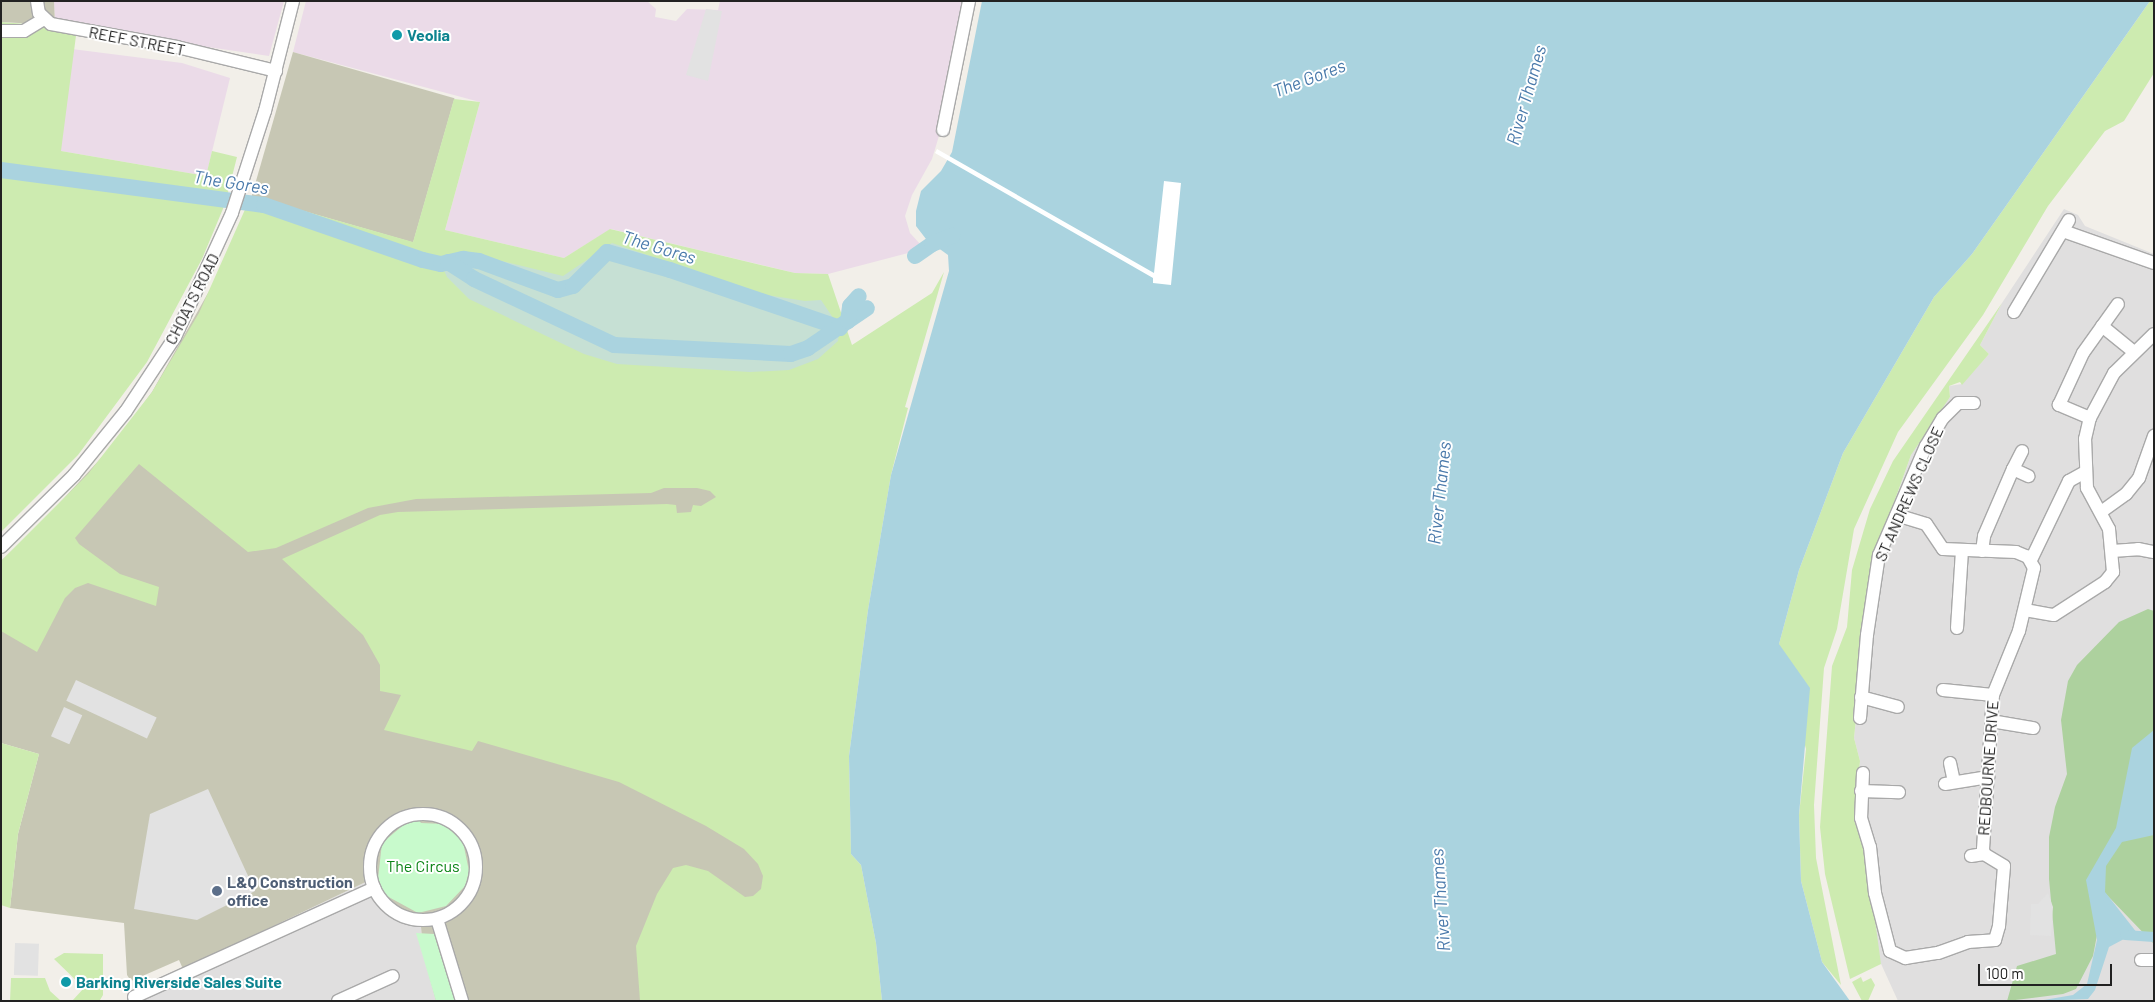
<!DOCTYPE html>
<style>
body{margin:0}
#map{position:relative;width:2155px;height:1002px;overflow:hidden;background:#f2efe9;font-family:Barlow,sans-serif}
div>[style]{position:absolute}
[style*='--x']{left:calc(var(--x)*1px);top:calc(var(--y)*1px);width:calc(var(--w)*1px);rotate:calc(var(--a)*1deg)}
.residential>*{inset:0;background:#e0dfdf}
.industrial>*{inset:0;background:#ebdbe8}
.construction>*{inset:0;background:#c7c7b4;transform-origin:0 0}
.grass>*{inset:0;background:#cdebb0}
.forest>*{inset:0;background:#add19e}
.wetland>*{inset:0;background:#c6e0d4}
.park>*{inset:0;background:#c8facc}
.parking>*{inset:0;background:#e2e2e2;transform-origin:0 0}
.water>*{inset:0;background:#aad3df}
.pier>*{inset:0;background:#fff}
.canal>*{height:10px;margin:-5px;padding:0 5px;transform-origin:5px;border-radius:5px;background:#aad3df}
.river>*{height:16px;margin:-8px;padding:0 8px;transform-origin:8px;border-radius:8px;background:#aad3df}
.roads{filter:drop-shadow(1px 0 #a9a9a9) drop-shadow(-1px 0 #a9a9a9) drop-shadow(0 1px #a9a9a9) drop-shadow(0 -1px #a9a9a9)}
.minor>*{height:12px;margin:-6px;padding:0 6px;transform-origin:6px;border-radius:6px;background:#fff}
.minor>.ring{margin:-6px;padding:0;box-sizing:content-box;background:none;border:12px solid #fff;border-radius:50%}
.dots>*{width:14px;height:14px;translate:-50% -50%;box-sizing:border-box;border:2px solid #fff;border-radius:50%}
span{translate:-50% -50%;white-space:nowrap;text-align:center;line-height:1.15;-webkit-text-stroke:4px #fff;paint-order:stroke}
.culture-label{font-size:16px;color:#0d838f;font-weight:700}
.left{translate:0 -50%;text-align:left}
.street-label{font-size:16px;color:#222}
.park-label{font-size:16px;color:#0c8416}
.service-label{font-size:16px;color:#4e5e75;font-weight:700}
.water-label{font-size:18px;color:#4a7aab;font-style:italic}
.frame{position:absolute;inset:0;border:2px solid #222;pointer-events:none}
.scale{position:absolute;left:1978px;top:964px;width:134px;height:22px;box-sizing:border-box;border:2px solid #222;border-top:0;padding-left:6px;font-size:15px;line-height:18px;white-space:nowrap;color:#222;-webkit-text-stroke:4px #fff;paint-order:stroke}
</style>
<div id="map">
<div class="residential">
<div style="clip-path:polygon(2064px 209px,2078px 215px,2085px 226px,2154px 254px,2154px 1001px,1898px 1001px,1877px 955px,1866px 854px,1854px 820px,1860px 761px,1854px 738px,1856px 720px,1853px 719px,1859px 686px,1859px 651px,1871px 567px,1911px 455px,1923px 434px,1950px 397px,1949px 386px,1962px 384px,1989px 354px,1980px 345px,2002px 303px)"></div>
<div style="clip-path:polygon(374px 878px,377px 886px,406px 914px,420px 917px,424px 957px,436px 1001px,136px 1001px,183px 969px)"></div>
</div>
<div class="industrial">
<div style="clip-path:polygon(54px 1px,284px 1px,269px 56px,55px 25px)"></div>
<div style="clip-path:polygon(306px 1px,647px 1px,656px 9px,655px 17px,676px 21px,687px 9px,718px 10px,720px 1px,966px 1px,942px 126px,932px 159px,912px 195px,905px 216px,910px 233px,921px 245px,912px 252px,828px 274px,795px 273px,611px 229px,564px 258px,445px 230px,480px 102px,293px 52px)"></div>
<div style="clip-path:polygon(1px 40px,182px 63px,230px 78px,206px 176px,61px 151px)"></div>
</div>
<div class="construction">
<div style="clip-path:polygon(1px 1px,54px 1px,55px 25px,1px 22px)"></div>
<div style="left:293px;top:52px;width:168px;height:150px;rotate:16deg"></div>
<div style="clip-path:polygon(212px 286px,706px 423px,834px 1001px,436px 1001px,424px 957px,420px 917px,393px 908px,384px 899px,374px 878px,183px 969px,179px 960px,131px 981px,127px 975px,124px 923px,10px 908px,18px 834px,39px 754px,1px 743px,1px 561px,45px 519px,113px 445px,152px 392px)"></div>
</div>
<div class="grass">
<div style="clip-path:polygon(2150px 1px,2154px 1px,2154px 73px,2124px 121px,2105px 131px,2048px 206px,1983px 315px,1898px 432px,1854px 529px,1837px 629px,1824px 668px,1814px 805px,1816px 858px,1841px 985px,1822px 962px,1801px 881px,1799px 815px,1806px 749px,1779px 644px,1799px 570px,1843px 453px,1934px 297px,1972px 254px)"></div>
<div style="clip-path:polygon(1px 22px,77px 28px,61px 151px,206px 176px,212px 151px,237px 157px,225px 204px,202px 259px,147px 362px,78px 455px,1px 532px)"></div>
<div style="clip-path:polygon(454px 99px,480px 102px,445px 230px,564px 258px,610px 229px,795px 273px,828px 274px,852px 345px,932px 293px,944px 272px,905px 407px,908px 408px,891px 475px,868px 610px,849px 756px,851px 854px,861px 865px,876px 943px,882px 1001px,640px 1001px,636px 946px,657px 894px,673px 868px,686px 865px,708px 871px,745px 897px,753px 896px,761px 889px,763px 876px,758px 864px,744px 849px,706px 826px,619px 782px,478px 741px,472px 751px,384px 730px,401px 695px,380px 691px,380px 665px,363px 635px,282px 559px,380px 515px,398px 512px,667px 504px,676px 505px,677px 513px,691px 512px,693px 505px,701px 506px,716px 497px,710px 491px,697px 488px,664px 488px,651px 493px,416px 499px,368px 508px,276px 548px,248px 552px,139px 464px,75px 538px,79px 544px,120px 574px,159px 587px,156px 606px,88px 583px,75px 588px,65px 598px,37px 652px,1px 631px,1px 561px,88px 474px,152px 392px,199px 313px,251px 196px,413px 242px)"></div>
<div style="clip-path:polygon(2002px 303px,1980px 345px,1989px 354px,1962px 385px,1960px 382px,1949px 386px,1950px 397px,1911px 455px,1871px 567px,1859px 651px,1859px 686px,1853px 718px,1856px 719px,1854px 738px,1860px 761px,1854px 820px,1866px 854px,1881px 964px,1850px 979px,1825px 874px,1820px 827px,1832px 666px,1847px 627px,1852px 570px,1870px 509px,1893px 461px)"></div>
<div style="clip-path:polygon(1px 743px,39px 754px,18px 834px,10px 908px,1px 905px)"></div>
<div style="clip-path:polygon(64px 953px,103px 954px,103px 995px,100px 1000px,72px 1001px,84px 988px,54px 959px)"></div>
<div style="clip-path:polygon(1861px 977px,1863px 982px,1871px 978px,1875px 985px,1868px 1001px,1862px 1001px,1852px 982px)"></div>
<div style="clip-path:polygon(11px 978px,45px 978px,50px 991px,61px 1001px,10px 1001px)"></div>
</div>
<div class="forest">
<div style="clip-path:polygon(2148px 609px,2154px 611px,2154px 944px,2105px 893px,2093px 956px,2076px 989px,2063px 994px,2007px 1001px,2017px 966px,2056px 954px,2049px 879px,2049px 837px,2055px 807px,2067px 774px,2061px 720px,2068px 681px,2077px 665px,2119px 622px)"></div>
</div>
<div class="wetland">
<div style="clip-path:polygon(612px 243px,761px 294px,805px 301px,821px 300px,840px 328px,838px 341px,818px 359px,789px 370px,750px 372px,617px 364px,584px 354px,469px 299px,447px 277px,441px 264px,445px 257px,465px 252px,563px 276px)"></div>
</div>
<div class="park">
<div style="clip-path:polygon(418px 819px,421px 823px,444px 824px,463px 842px,469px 871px,465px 886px,446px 906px,418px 913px,385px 895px,378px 879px,382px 843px,407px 822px)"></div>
<div style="clip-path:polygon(416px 933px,434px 934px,455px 1001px,436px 1001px)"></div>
</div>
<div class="parking">
<div style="clip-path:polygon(706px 9px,722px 11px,708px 81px,686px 75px)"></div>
<div style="left:76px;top:680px;width:89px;height:23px;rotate:25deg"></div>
<div style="left:64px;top:707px;width:20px;height:32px;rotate:24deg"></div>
<div style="clip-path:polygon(208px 789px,255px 891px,197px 920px,134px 909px,150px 814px)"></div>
<div style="clip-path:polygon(2048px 893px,2053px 907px,2051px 936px,2030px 935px,2031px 904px,2038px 904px)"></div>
<div style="left:15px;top:943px;width:24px;height:32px;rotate:2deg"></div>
</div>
<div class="water">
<div style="clip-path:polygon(982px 1px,2150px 1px,1972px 254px,1934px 297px,1843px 453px,1799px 570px,1779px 644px,1810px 688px,1799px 815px,1801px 881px,1822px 962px,1850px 1001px,882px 1001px,876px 943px,861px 865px,851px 854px,849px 756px,868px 610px,891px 475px,949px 271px,948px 255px,926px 239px,916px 226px,916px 211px,921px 191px,941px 171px,952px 152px)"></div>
<div style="clip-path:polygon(2154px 730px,2154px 835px,2122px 842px,2106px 866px,2105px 892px,2141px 938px,2124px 939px,2109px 947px,2095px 990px,2088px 999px,2038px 1001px,2073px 995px,2087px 984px,2097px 940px,2086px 880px,2116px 828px,2132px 748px)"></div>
</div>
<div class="pier">
<div style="clip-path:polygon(937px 149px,1154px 273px,1164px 181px,1181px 183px,1171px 285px,1153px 283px,1153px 278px,935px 153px)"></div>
</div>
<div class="canal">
<div style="--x:2125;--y:935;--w:29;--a:4"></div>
</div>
<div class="river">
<div style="--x:1;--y:170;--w:265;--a:7.6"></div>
<div style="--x:264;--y:205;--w:168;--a:19.1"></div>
<div style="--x:423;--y:260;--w:18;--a:13"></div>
<div style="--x:441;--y:264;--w:23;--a:-13"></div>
<div style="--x:463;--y:259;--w:16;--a:7"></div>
<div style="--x:479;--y:261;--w:84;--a:20.2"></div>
<div style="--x:558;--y:290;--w:16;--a:-15"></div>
<div style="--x:573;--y:286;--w:48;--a:-45"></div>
<div style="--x:607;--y:252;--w:66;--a:15.9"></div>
<div style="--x:670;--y:270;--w:180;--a:18.8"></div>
<div style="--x:915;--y:256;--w:21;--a:-35"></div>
<div style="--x:932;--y:244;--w:22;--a:-22"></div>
<div style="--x:448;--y:262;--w:31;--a:33"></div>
<div style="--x:474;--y:279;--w:155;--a:25.2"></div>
<div style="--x:614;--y:345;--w:177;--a:2.9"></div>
<div style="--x:791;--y:354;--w:18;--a:-19"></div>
<div style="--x:808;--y:348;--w:71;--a:-34.1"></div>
<div style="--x:848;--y:321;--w:15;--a:-82"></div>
<div style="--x:850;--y:306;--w:13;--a:-48"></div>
</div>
<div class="roads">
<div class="minor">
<div style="--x:37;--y:1;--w:12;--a:81"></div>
<div style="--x:39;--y:13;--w:16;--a:43"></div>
<div style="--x:51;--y:24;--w:128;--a:10.3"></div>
<div style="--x:177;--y:47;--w:102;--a:13.6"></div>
<div style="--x:1;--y:31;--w:23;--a:0"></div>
<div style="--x:24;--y:31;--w:23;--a:-31"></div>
<div style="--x:943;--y:130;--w:132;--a:-78.6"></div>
<div style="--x:2063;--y:231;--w:96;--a:19.4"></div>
<div style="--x:2014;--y:312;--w:107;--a:-59.1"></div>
<div style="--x:2102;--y:326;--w:41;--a:39.1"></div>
<div style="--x:2090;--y:418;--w:34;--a:-157"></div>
<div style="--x:2059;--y:405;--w:57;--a:-65.2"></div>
<div style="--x:2083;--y:353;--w:60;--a:-54.5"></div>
<div style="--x:2013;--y:469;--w:20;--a:-63"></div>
<div style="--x:2101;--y:512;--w:31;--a:-36"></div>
<div style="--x:2126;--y:494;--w:21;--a:-51"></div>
<div style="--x:2139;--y:478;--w:45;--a:-70.3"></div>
<div style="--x:1;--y:547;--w:103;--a:-44.6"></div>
<div style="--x:74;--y:475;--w:82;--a:-50.9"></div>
<div style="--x:126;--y:411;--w:89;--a:-56.5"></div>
<div style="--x:175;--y:337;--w:136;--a:-65.3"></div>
<div style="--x:232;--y:213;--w:107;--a:-72.1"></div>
<div style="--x:265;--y:111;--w:114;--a:-75.7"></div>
<div style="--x:1982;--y:551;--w:15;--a:-82"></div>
<div style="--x:1984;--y:536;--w:73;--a:-66.6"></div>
<div style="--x:2013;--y:469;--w:17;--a:25"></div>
<div style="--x:2112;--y:551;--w:26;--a:-4"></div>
<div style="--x:2138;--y:549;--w:16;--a:11"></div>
<div style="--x:2031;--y:560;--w:88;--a:-64.3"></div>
<div style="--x:2069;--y:481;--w:18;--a:-29"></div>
<div style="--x:2025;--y:610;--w:29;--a:10"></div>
<div style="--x:2054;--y:615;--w:61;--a:-32.9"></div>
<div style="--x:2105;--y:582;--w:13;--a:-51"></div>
<div style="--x:2113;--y:572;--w:43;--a:-95.3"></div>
<div style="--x:2109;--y:529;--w:47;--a:-118.2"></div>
<div style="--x:2087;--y:488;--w:49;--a:-92.3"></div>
<div style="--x:2085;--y:439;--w:22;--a:-77"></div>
<div style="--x:2090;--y:418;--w:51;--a:-61.9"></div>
<div style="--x:2114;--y:373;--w:56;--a:-44.3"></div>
<div style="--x:1957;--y:628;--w:77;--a:-86.3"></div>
<div style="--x:1943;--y:690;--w:50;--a:5.7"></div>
<div style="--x:1861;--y:697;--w:38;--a:15"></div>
<div style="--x:1860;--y:718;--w:83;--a:-85.2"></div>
<div style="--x:1867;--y:635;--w:81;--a:-81.5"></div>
<div style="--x:1879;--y:555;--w:119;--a:-66.7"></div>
<div style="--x:1926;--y:446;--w:33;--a:-59"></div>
<div style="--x:1943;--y:418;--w:21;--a:-45"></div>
<div style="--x:1958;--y:403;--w:16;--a:0"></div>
<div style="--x:1991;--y:721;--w:43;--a:9.5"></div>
<div style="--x:1950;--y:763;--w:19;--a:78"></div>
<div style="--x:1863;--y:773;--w:45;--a:92.5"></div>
<div style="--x:1861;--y:818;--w:30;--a:73"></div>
<div style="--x:1870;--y:847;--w:46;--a:83.8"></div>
<div style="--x:1875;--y:893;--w:60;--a:75.5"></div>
<div style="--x:1890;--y:951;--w:17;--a:25"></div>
<div style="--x:1905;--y:958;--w:33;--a:-9"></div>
<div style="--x:1938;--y:953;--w:32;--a:-20"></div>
<div style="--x:1968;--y:942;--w:27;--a:-4"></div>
<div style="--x:1995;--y:940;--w:15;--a:-74"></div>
<div style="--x:1999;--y:926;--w:60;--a:-85.2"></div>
<div style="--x:2004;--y:866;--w:23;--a:-149"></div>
<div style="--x:1984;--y:854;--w:5;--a:-101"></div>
<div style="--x:1983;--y:849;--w:154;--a:-86.3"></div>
<div style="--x:1993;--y:695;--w:69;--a:-67.9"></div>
<div style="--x:2019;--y:631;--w:65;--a:-76.6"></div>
<div style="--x:2034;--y:568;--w:13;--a:-119"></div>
<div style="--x:2028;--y:557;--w:13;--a:-157"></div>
<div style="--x:2016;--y:552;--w:73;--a:-177.6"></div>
<div style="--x:1943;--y:549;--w:30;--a:-124"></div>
<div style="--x:1926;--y:524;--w:31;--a:-163"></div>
<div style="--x:1945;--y:784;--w:44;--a:-9.2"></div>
<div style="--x:1861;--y:791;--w:38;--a:2"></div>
<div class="ring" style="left:370px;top:814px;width:94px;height:94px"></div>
<div style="--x:1971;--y:856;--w:13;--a:-9"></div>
<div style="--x:437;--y:919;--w:86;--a:73"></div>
<div style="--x:2141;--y:960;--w:13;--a:0"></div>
<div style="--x:134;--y:997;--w:264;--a:-24.4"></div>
<div style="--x:338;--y:1001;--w:60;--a:-24.4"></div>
</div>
</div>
<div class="dots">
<div style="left:397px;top:35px;background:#0f9aa8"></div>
<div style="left:217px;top:891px;background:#5c6f8a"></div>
<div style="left:66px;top:982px;background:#0f9aa8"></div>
</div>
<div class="culture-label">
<span class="left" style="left:407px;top:35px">Veolia</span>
<span class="left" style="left:76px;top:982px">Barking Riverside Sales Suite</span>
</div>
<div class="street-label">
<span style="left:137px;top:41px;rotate:11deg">REEF STREET</span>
<span style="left:192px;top:299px;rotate:-63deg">CHOATS ROAD</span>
<span style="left:1909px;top:494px;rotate:-66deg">ST ANDREWS CLOSE</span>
<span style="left:1988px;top:768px;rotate:-86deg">REDBOURNE DRIVE</span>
</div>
<div class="park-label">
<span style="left:423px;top:866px">The Circus</span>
</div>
<div class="service-label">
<span class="left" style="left:227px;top:891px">L&amp;Q Construction<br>office</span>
</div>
<div class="water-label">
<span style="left:1309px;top:78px;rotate:-21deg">The Gores</span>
<span style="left:1526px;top:95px;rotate:-74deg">River Thames</span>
<span style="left:231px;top:182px;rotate:9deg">The Gores</span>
<span style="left:659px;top:247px;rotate:17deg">The Gores</span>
<span style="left:1439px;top:493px;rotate:-84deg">River Thames</span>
<span style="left:1440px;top:900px;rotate:-94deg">River Thames</span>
</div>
<div class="frame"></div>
<div class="scale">100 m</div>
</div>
